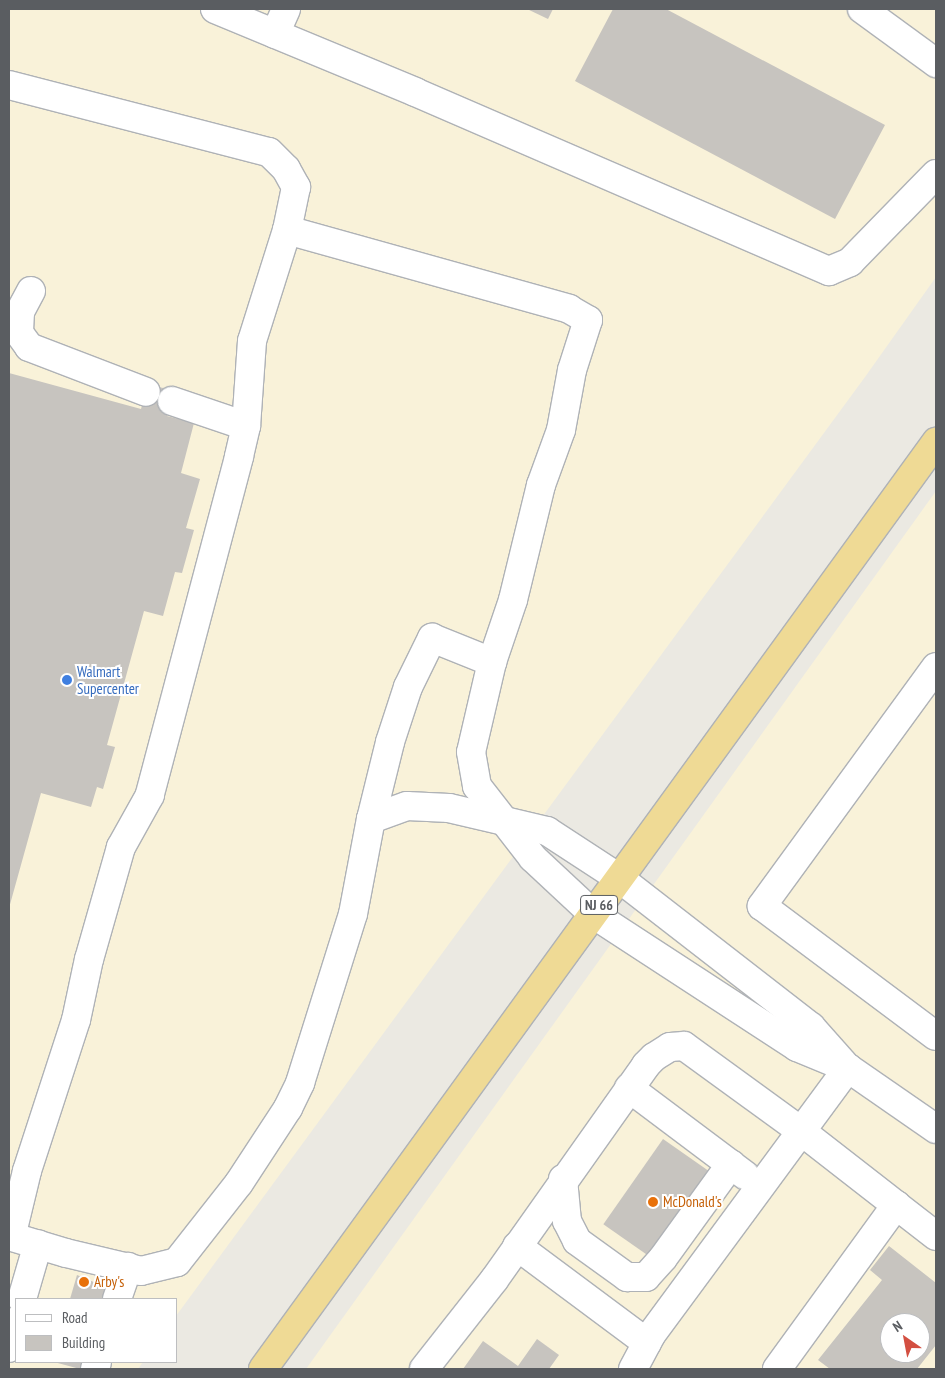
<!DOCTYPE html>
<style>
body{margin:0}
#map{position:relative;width:945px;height:1378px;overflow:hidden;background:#ebe9e2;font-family:"PT Sans Narrow",sans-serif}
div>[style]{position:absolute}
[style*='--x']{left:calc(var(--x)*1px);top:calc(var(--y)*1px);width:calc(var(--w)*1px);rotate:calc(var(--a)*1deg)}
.commercial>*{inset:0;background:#f9f2d9}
.building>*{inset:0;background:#c7c4bf;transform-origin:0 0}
.roads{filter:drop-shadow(1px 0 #afb2b6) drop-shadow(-1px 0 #afb2b6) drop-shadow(0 1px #afb2b6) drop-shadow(0 -1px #afb2b6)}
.minor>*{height:28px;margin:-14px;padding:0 14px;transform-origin:14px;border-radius:14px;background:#fff}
.highway>*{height:28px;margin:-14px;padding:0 14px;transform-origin:14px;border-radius:14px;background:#efda95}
.dots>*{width:14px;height:14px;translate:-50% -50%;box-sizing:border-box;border:2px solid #fff;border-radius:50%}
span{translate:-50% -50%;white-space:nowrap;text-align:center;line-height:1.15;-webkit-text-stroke:4px #fff;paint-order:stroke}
.shield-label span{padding:1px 4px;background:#fff;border:1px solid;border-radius:4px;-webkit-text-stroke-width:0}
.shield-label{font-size:14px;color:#5a5d61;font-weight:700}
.shop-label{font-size:15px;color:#366cbe}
.left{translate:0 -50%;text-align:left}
.food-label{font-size:15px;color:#c56008}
.frame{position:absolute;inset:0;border:10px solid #5a5d61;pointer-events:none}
.legend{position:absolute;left:15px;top:1298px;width:162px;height:65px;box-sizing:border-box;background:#fff;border:1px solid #bdbec0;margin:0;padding:6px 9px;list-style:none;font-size:15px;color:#5a5d61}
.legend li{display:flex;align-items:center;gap:10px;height:25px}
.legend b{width:25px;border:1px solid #bdbec0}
.north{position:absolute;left:880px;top:1313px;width:50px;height:50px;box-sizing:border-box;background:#fff;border:1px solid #bdbec0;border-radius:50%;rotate:327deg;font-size:14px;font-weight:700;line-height:20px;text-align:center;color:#5a5d61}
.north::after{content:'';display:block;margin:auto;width:18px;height:22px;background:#d34f41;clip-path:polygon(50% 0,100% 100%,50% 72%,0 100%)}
</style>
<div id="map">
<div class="commercial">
<div style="clip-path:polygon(9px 9px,936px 9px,936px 277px,865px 377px,176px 1316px,176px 1299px,16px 1299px,16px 1362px,143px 1362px,138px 1369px,9px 1369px)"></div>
<div style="clip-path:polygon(evenodd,936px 491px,936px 1369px,306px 1369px,936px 491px,890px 1323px,920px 1323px,920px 1353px,890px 1353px,890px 1323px)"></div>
</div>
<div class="building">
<div style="clip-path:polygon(527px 9px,553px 9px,548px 19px)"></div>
<div style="clip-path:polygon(613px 9px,666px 9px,885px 125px,835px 219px,575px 81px)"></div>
<div style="clip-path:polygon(9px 373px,141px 409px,148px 384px,174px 391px,167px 416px,194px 423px,181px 473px,200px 479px,186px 528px,194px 530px,182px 573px,175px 572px,163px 616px,144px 611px,107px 745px,115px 747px,103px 789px,97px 787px,91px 807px,41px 793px,9px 908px)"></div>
<div style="left:663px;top:1139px;width:55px;height:104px;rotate:35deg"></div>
<div style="clip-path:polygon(evenodd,889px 1246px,936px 1283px,936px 1345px,917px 1369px,830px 1369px,818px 1360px,882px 1280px,870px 1270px,889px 1246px,890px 1323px,920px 1323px,920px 1353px,890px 1353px,890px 1323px)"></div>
<div style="clip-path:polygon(77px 1275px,108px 1288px,105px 1299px,70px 1299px)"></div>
<div style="clip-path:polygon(537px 1339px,559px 1355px,549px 1369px,463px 1369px,483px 1341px,518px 1366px)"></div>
<div style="clip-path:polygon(54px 1362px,90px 1362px,88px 1369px,80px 1369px)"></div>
</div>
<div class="roads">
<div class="minor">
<div style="--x:215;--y:9;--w:217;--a:22.5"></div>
<div style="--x:415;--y:92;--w:451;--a:23.4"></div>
<div style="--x:829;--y:271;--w:23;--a:-23"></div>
<div style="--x:850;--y:262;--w:123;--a:-45.7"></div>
<div style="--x:862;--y:9;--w:92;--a:36.1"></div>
<div style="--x:275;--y:34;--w:27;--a:-66"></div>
<div style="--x:9;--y:85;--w:268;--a:14.5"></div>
<div style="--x:269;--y:152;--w:24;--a:45"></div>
<div style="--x:286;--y:169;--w:21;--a:61"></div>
<div style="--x:296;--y:187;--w:44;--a:101.8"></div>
<div style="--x:287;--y:230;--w:116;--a:107.5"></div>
<div style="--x:252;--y:341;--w:85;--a:94"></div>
<div style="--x:246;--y:426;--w:32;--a:103"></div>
<div style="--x:239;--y:457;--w:350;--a:104.8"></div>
<div style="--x:150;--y:795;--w:60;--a:119.1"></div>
<div style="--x:121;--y:847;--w:116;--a:105.9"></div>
<div style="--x:89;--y:959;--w:62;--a:102"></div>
<div style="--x:76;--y:1020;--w:159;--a:108"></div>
<div style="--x:27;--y:1171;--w:68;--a:103.6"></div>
<div style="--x:287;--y:230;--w:293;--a:15.6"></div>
<div style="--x:569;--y:309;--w:22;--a:30"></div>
<div style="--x:588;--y:320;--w:52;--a:107.7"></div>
<div style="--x:572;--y:370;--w:61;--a:100.4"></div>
<div style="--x:561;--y:430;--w:59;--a:110"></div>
<div style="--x:541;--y:485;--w:118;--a:103.7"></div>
<div style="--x:513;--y:600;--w:65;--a:108.7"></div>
<div style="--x:492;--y:662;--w:92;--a:103.1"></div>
<div style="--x:471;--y:752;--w:35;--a:80"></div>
<div style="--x:477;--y:786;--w:91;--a:52.1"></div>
<div style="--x:533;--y:858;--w:82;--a:43"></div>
<div style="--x:593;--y:914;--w:244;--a:33.1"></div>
<div style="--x:797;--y:1047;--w:55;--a:22.4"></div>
<div style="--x:848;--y:1068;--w:107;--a:34.7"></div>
<div style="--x:31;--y:291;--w:24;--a:118"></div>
<div style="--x:20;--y:312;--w:21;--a:93"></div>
<div style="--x:19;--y:333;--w:17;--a:54"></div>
<div style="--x:29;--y:347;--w:125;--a:21"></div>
<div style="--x:172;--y:401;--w:78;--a:18.7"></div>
<div style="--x:936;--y:667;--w:296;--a:126.1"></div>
<div style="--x:762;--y:906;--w:217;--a:36.8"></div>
<div style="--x:371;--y:819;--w:38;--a:-20"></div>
<div style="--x:407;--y:806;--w:42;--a:2.7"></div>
<div style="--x:449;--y:808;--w:101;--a:13.2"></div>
<div style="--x:547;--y:831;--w:86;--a:33.1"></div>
<div style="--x:619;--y:878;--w:243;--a:37.8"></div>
<div style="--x:811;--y:1027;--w:48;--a:48.4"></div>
<div style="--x:629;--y:1088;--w:145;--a:36.9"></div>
<div style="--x:563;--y:1179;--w:42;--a:84.6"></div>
<div style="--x:567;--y:1221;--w:22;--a:63"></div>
<div style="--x:577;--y:1241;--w:62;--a:35.8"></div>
<div style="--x:627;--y:1277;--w:19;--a:0"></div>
<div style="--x:646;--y:1277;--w:25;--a:-48"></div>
<div style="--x:663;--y:1258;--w:116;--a:-54.1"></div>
<div style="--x:9;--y:1236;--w:59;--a:16.6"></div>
<div style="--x:66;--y:1253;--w:77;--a:13.5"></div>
<div style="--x:141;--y:1271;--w:37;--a:-14"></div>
<div style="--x:177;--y:1262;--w:100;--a:-51.9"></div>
<div style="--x:239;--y:1183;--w:90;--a:-56.8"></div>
<div style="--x:288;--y:1108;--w:28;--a:-64"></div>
<div style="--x:300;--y:1083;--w:177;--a:-72.6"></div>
<div style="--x:353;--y:914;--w:97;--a:-79.3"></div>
<div style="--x:371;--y:819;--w:79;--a:-76.1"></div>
<div style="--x:390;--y:742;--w:58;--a:-71.9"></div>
<div style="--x:408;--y:687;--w:55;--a:-63.9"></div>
<div style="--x:432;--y:638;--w:65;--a:21.8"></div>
<div style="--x:517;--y:1246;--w:162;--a:36.7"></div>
<div style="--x:22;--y:1299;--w:57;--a:-73.8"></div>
<div style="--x:117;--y:1299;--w:34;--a:-71"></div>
<div style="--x:9;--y:1348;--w:28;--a:-75"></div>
<div style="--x:95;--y:1369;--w:7;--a:-74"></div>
<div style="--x:424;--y:1369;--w:113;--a:-51.8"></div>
<div style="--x:494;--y:1280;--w:263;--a:-54.7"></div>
<div style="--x:646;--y:1065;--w:11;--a:-45"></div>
<div style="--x:654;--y:1057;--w:19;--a:-32"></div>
<div style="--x:670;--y:1047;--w:14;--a:-4"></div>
<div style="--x:684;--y:1046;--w:145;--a:36"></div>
<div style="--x:801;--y:1131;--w:120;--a:37.9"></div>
<div style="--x:633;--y:1369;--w:38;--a:-62"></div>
<div style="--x:651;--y:1335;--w:332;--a:-53.6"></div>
<div style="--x:777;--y:1369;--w:203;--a:-54"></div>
<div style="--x:896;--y:1205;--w:51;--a:37.8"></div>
</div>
<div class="highway">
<div style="--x:263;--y:1369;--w:1146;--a:-54.02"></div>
</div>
</div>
<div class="dots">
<div style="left:67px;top:680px;background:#3f7fe0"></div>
<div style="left:653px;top:1202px;background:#e8710a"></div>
<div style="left:84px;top:1282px;background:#e8710a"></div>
</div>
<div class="shield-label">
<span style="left:599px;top:905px">NJ 66</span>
</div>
<div class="shop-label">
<span class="left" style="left:77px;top:680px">Walmart<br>Supercenter</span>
</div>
<div class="food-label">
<span class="left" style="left:663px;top:1202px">McDonald's</span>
<span class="left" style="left:94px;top:1282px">Arby's</span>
</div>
<div class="frame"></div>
<ul class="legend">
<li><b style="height:6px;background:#fff"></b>Road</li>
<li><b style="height:14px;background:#c7c4bf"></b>Building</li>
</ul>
<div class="north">N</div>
</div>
